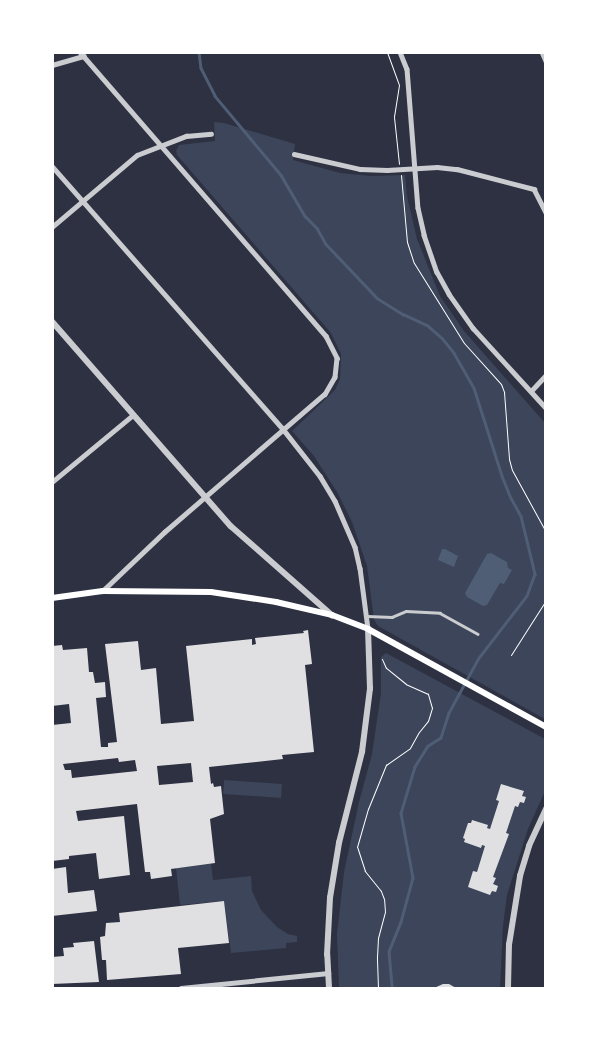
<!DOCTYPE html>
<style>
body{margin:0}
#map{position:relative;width:598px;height:1041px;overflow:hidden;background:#2d3142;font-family:Cabin,sans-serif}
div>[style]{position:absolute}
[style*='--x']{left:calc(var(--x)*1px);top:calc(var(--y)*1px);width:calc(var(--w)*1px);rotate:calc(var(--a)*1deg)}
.green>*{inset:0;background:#3c4559;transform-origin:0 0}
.water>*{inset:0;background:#4f5d75}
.stream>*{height:2.5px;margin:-1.25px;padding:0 1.25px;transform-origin:1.25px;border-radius:1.25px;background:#4f5d75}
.building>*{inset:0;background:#e0e0e3}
.path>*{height:1px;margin:-0.5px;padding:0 0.5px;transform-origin:0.5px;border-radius:0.5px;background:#fff}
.service>*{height:2.5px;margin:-1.25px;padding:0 1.25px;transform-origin:1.25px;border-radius:1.25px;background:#caccd0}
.minor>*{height:4.5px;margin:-2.25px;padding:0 2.25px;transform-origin:2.25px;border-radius:2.25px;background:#caccd0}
.tertiary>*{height:5.5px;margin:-2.75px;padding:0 2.75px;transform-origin:2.75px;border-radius:2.75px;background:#caccd0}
.secondary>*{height:6px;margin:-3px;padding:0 3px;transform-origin:3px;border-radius:3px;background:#fff}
span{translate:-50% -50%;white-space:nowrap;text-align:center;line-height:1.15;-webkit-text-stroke:4px #fff;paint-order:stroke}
.frame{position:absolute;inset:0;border:54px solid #fff;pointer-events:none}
</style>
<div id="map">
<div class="green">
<div style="clip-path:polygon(214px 122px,224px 123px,295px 144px,293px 160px,340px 173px,371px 176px,405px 175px,407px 196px,417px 239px,440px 296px,464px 331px,545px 423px,545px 719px,378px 626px,374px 620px,367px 566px,352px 522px,337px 492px,314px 456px,292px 431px,335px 390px,340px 379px,341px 354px,331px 333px,177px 155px,176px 151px,179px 145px,215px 141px)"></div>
<div style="clip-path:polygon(386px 653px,545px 739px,545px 791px,528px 829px,507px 895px,503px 926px,500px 988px,339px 988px,337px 934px,344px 872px,359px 802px,372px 754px,381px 693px,381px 657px)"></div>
<div style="left:282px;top:784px;width:14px;height:58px;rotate:94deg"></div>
<div style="clip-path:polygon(211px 863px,213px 880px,251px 876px,252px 891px,261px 910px,277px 927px,288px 934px,297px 936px,297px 942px,286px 943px,286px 948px,231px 953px,224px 901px,180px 905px,176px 868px)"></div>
</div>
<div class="water">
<div style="clip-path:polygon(442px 549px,445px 549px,458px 556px,454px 567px,438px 560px)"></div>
<div style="clip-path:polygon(491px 553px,507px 562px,508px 568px,512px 570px,504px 584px,500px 583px,487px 605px,483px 606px,467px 597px,465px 593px,487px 554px)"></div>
</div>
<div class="stream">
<div style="--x:199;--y:52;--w:16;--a:83"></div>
<div style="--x:201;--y:68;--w:31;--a:63"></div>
<div style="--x:215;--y:96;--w:103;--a:50.1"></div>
<div style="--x:281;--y:175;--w:48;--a:59.7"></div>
<div style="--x:305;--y:216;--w:17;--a:45"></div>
<div style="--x:317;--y:228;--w:18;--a:61"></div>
<div style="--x:326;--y:244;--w:74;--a:46.6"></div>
<div style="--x:377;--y:298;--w:31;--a:32"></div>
<div style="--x:403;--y:314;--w:26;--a:25"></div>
<div style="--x:427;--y:325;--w:20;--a:41"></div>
<div style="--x:442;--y:338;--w:19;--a:51"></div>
<div style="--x:454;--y:353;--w:40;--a:60.3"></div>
<div style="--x:474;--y:388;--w:92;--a:72.3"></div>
<div style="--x:502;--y:476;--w:24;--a:68"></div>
<div style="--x:511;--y:498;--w:21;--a:61"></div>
<div style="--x:521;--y:516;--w:60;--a:76.4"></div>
<div style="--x:535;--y:574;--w:23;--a:110"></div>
<div style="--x:527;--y:596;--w:78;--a:127.7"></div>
<div style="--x:479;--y:658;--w:63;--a:118.6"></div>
<div style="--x:449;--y:713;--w:26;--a:108"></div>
<div style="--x:441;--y:738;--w:15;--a:148"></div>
<div style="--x:428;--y:746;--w:25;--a:122"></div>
<div style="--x:415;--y:767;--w:48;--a:106.9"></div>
<div style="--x:401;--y:813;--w:66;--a:79.5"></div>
<div style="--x:413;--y:878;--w:46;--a:105.3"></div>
<div style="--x:401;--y:922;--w:31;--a:112"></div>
<div style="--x:389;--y:951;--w:37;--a:85"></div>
</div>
<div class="building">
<div style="clip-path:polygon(evenodd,308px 630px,312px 664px,305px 665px,314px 752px,282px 755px,283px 759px,209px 767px,211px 784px,213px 783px,214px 787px,221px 786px,224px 814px,210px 819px,215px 863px,171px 869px,172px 876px,151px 879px,150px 872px,145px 872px,137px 804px,76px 811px,78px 821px,124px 816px,130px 875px,99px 879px,96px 853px,69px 856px,69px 859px,52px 861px,52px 725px,71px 723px,69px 704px,52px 706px,52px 646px,62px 645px,63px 650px,87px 648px,89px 672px,93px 672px,95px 683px,105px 682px,106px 697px,96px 698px,101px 747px,108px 747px,108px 743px,117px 742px,105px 644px,138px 641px,141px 670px,156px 668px,161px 724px,194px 721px,186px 646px,252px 639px,252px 645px,256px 644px,255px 638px,304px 633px,303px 631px,308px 630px,118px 758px,119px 762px,135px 760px,137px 771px,72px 778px,71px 770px,65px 770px,63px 764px,118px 758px,308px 630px,191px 763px,193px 782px,159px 785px,157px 766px,191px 763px)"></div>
<div style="clip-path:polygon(501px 784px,524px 791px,522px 796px,526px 797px,524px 803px,520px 802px,518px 807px,515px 806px,506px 833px,509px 834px,493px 877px,496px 878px,493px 884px,498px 886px,496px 892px,492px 891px,490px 895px,468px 887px,473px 871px,477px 872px,485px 846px,482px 845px,481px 848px,464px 842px,465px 839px,463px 838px,468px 823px,471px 823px,472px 820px,488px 825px,487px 828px,490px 829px,499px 801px,496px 800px)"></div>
<div style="clip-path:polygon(66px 867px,68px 893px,94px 890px,97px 911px,52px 916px,52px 869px)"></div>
<div style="clip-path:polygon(224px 901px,229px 943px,178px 948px,181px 974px,107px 980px,106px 960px,102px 960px,100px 937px,105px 936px,106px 923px,120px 922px,119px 913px)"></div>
<div style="clip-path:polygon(94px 941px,99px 982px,52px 984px,52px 957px,64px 956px,63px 948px,74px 947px,73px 943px)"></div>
<div style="clip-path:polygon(443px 984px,449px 984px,456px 988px,434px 988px)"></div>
</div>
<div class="path">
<div style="--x:387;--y:52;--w:35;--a:70"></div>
<div style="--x:399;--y:85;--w:32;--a:99"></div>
<div style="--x:394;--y:117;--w:47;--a:83.9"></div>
<div style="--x:401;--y:175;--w:67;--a:84.9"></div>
<div style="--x:407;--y:242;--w:22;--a:72"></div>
<div style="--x:414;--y:263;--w:94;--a:58"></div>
<div style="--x:464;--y:343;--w:55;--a:47.9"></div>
<div style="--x:501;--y:384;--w:9;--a:69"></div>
<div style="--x:504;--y:392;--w:67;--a:85.7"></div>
<div style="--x:509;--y:459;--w:11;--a:75"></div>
<div style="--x:512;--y:470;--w:71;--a:61.3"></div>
<div style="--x:511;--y:655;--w:65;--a:-57.5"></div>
<div style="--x:378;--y:988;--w:31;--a:-92"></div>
<div style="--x:377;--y:957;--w:19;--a:-87"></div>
<div style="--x:378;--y:938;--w:27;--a:-75"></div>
<div style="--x:385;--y:912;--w:13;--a:-94"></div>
<div style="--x:384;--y:899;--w:9;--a:-111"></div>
<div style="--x:381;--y:891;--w:26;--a:-129"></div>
<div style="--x:365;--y:871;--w:25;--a:-108"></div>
<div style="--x:357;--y:847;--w:40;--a:-74"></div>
<div style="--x:368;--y:809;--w:48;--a:-67.8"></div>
<div style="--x:386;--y:765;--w:29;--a:-35"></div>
<div style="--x:410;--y:748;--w:18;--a:-61"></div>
<div style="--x:419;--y:732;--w:14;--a:-51"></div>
<div style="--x:428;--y:721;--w:14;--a:-73"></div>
<div style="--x:432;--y:708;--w:15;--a:-106"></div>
<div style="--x:428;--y:694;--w:24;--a:-156"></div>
<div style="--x:406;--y:684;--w:26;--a:-141"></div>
<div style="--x:386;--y:668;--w:10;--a:-114"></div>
</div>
<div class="service">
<div style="--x:367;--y:616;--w:25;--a:2"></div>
<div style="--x:392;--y:617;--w:15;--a:-23"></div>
<div style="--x:406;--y:611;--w:34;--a:3"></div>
<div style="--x:440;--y:613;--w:43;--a:28.9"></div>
</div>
<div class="minor">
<div style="--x:80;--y:52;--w:376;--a:49.1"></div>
<div style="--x:326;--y:336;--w:25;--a:63"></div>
<div style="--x:337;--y:358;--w:19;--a:96"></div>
<div style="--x:335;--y:377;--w:20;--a:120"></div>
<div style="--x:325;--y:394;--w:211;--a:139.2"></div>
<div style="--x:165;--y:532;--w:86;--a:136.4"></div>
<div style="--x:400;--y:52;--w:18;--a:68"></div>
<div style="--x:407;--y:69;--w:139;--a:85.5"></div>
<div style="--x:418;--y:208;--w:28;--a:77"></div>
<div style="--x:424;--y:235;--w:39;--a:71"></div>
<div style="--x:437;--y:272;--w:25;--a:61"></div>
<div style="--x:449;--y:294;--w:42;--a:54.8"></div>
<div style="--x:473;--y:328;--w:108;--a:47.6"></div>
<div style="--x:542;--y:52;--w:10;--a:66"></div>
<div style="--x:52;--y:65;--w:33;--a:-16"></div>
<div style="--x:294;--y:154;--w:68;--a:12.8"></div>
<div style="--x:360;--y:169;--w:27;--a:2"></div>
<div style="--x:387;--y:170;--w:50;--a:-3.4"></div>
<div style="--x:437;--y:167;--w:20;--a:6"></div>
<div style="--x:457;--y:169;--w:80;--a:14.6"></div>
<div style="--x:534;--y:189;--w:27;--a:63"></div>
<div style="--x:52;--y:166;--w:350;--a:48.7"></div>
<div style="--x:283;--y:429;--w:60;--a:51.8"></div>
<div style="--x:320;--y:476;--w:29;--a:59"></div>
<div style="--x:335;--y:501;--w:50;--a:66.5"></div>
<div style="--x:355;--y:547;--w:22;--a:77"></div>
<div style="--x:360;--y:568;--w:62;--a:82.5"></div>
<div style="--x:52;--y:227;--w:111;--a:-40.3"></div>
<div style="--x:137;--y:155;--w:53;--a:-21.2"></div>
<div style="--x:186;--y:136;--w:25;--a:-5"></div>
<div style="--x:531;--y:391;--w:22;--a:-47"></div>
<div style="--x:52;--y:482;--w:105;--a:-39.6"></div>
<div style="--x:181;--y:988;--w:148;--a:-5.8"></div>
</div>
<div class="tertiary">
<div style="--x:52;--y:321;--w:272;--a:48.9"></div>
<div style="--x:231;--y:526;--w:135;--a:41.4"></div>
<div style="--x:329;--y:988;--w:33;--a:-93"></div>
<div style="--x:327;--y:955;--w:57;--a:-87"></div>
<div style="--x:330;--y:898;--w:56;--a:-80.7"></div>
<div style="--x:339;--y:843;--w:94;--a:-75.8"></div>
<div style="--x:362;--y:752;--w:64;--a:-82.8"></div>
<div style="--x:370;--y:689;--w:60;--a:-91.9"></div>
<div style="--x:508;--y:988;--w:43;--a:-88.7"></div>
<div style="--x:509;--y:945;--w:70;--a:-80.9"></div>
<div style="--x:520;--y:876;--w:31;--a:-73"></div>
<div style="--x:529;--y:846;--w:41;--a:-65.3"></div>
</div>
<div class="secondary">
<div style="--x:52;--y:598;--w:51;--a:-7.8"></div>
<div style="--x:103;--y:591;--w:108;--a:0.5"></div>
<div style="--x:211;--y:592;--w:66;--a:8.7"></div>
<div style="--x:276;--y:602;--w:57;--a:13.1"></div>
<div style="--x:332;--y:615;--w:39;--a:21"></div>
<div style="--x:368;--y:629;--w:203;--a:28.8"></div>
</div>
<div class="frame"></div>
</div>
